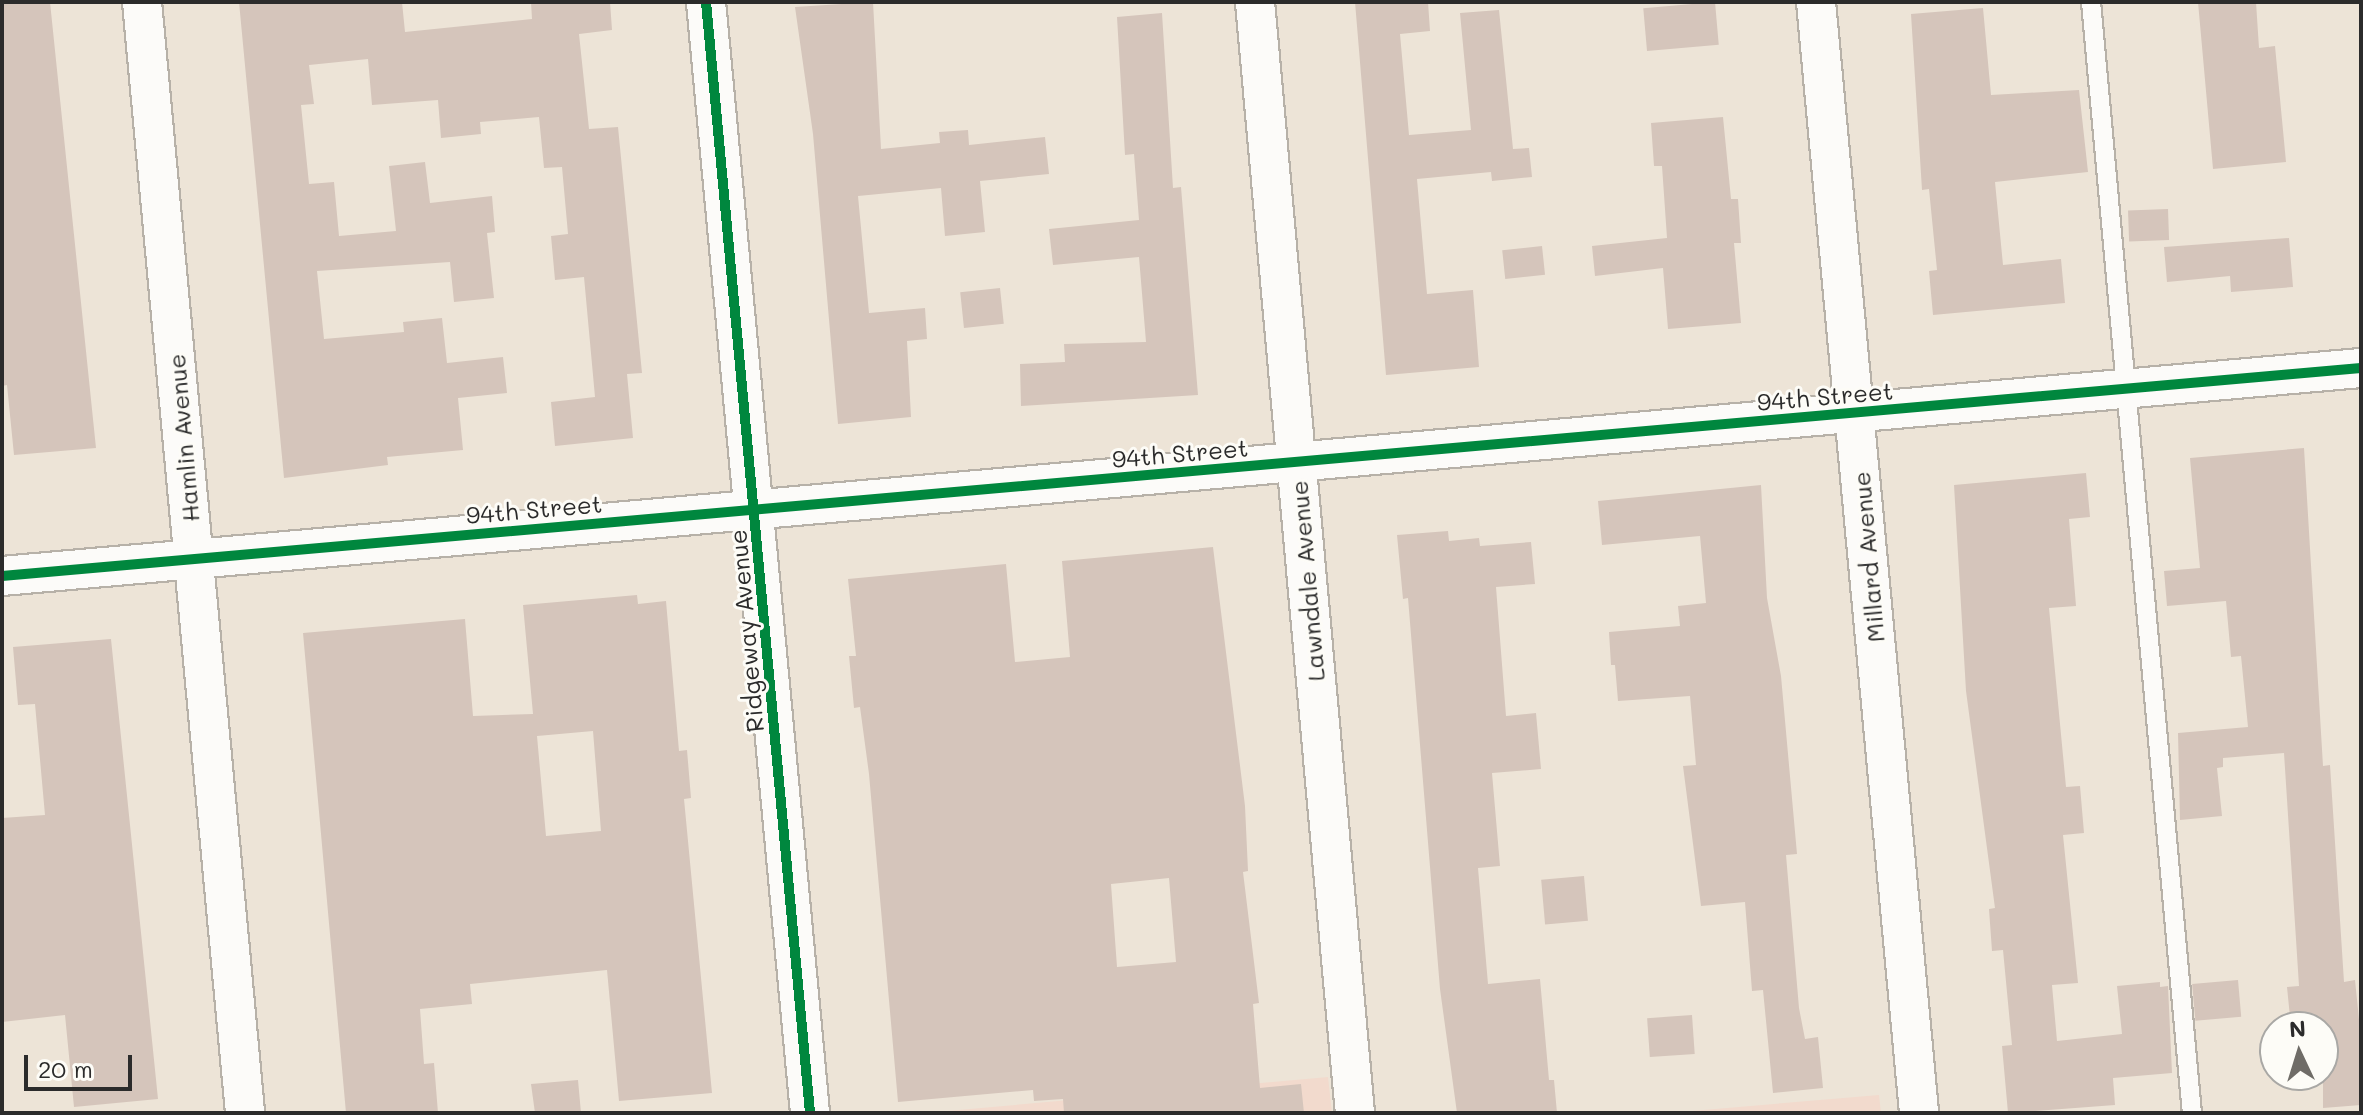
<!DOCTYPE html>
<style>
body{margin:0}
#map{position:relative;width:2363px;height:1115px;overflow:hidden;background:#ede4d7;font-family:Mali,sans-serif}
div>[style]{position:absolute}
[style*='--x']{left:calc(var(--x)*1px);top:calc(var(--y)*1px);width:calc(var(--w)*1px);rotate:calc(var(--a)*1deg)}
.built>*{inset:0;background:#f2dacd}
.building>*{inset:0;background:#d5c5bb;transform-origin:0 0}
.roads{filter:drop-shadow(2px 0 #b7b1a8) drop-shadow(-2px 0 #b7b1a8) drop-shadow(0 2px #b7b1a8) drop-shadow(0 -2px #b7b1a8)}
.lane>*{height:18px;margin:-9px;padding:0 9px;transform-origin:9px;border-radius:9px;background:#fcfbf9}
.street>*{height:38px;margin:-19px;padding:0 19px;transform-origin:19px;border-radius:19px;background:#fcfbf9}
.cycleway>*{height:10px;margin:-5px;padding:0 5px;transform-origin:5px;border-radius:5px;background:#00873e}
span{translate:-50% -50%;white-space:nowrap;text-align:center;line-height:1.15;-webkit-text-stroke:6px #fdfcf7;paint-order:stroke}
.street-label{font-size:24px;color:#2b2b2b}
.frame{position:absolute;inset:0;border:4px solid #2b2b2b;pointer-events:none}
.north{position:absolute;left:2259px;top:1011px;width:80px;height:80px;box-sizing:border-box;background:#fdfcf7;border:2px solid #a9a8a5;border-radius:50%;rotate:356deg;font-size:22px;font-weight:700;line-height:32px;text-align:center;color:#2b2b2b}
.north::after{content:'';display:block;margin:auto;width:28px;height:36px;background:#6f6c67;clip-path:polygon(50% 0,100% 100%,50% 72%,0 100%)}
.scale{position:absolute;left:24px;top:1055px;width:108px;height:36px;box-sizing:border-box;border:4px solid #2b2b2b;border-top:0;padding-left:10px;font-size:24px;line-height:28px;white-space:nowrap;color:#2b2b2b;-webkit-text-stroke:6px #fdfcf7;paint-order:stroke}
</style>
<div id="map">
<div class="built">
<div style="clip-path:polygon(1328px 1077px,1332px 1113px,925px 1113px)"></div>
<div style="clip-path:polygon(1879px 1095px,1881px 1113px,1668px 1113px)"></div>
</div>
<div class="building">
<div style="clip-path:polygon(2px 2px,50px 2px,96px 448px,14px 455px,7px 385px,2px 386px)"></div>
<div style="clip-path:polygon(239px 2px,402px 2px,405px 32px,532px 19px,531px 2px,610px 2px,612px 30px,579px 34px,589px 129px,618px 127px,642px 373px,627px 374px,633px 438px,555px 446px,551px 402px,595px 397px,584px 277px,555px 280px,551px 236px,568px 234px,562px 167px,544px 168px,539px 117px,480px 122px,481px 134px,441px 138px,438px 100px,372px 105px,368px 59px,309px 65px,314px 104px,301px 105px,309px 184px,334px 182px,339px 236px,396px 231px,389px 166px,425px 162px,430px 203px,492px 196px,495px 232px,487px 233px,494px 298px,454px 302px,450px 262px,317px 271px,324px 339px,404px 332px,403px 322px,442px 318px,447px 363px,503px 357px,507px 393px,458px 398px,463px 450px,387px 457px,388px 465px,284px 478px)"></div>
<div style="clip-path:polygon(873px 2px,881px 149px,940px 143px,939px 132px,968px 130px,969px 145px,1045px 137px,1049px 174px,980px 181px,985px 232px,945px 236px,941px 188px,858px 196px,869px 313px,925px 308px,927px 339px,907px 341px,911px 417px,838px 424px,813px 134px,795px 7px)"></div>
<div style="clip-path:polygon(1355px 2px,1428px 2px,1430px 31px,1400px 34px,1409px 135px,1471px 130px,1460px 13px,1499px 10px,1513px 149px,1529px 148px,1532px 177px,1492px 181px,1491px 172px,1417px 179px,1427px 294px,1473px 290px,1479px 367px,1386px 375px)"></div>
<div style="left:1715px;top:2px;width:43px;height:72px;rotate:85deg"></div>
<div style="clip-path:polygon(2198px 2px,2256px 2px,2259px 48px,2275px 46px,2286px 162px,2213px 169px)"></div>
<div style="clip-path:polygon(1983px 8px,1991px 95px,2079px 90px,2088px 172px,1995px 182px,2003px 265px,2061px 259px,2065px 303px,1933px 315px,1929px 271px,1937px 270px,1929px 189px,1922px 190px,1911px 14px)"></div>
<div style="clip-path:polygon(1162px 13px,1173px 188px,1181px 187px,1198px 395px,1021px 406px,1020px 364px,1065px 362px,1064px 344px,1146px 342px,1139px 257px,1053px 265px,1049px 229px,1139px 220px,1134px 154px,1125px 155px,1117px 17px)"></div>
<div style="clip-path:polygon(1723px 117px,1731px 199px,1738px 199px,1741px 243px,1734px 243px,1741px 323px,1668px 329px,1663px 268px,1595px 276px,1592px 246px,1667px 238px,1662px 166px,1654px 166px,1651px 123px)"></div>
<div style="left:2168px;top:209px;width:31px;height:40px;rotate:88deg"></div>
<div style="clip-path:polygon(2289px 238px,2293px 287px,2231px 292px,2230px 276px,2167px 282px,2164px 247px)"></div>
<div style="left:1542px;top:246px;width:29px;height:40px;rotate:84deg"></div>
<div style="left:1000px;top:288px;width:36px;height:40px;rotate:84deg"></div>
<div style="clip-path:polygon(2304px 448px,2323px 766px,2330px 765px,2344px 982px,2355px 980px,2361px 1039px,2361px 1105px,2323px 1108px,2323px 1027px,2291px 1027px,2287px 987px,2299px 986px,2284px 753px,2223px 758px,2223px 767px,2217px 768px,2222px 816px,2180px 820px,2178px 733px,2248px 727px,2241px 656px,2231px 657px,2226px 601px,2167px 606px,2164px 571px,2200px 568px,2190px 458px)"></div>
<div style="clip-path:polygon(2086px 473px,2090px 517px,2069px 519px,2076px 606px,2049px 608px,2066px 787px,2080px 786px,2084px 833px,2063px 835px,2078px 983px,2052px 985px,2057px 1041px,2122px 1034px,2117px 986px,2160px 982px,2160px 987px,2168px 986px,2172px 1073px,2113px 1078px,2115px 1105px,2008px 1113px,2002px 1046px,2012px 1045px,2003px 950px,1992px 951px,1989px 909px,1995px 908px,1966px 691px,1954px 485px)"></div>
<div style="clip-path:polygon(1761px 485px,1767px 598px,1781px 676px,1797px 854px,1786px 855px,1799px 1008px,1805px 1039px,1818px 1037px,1823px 1088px,1773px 1093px,1763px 990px,1752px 991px,1745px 902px,1701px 906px,1683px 766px,1696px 765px,1690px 696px,1618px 701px,1615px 665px,1611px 665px,1609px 632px,1680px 626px,1678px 606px,1706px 603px,1700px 536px,1602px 545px,1598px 501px)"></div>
<div style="clip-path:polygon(1448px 531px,1449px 541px,1479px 538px,1480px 546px,1531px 542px,1535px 584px,1496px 587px,1506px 716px,1536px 713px,1541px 769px,1492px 773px,1500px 866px,1478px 868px,1488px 984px,1540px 979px,1549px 1080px,1554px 1080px,1557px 1113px,1457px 1113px,1440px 989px,1408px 598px,1403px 599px,1397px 535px)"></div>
<div style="clip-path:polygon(evenodd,1213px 547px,1245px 806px,1248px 871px,1243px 872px,1259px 1003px,1253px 1004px,1260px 1088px,1301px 1084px,1304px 1113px,1064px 1113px,1063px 1099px,1034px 1101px,1033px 1090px,898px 1102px,869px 774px,860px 707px,854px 708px,849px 656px,856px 656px,848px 579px,1006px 564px,1015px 662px,1070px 657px,1062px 561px,1213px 547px,1169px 878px,1176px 962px,1117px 967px,1111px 884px,1169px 878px)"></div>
<div style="clip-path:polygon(evenodd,637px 595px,638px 604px,666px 601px,679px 751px,687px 750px,691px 798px,684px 799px,712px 1093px,619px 1101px,607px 970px,470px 984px,472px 1004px,420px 1009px,424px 1064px,434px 1063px,438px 1113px,346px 1113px,303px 633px,465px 619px,473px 716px,533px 714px,523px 605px,637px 595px,593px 731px,601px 831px,546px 836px,537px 736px,593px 731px)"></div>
<div style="clip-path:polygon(111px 639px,158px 1099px,74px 1107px,65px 1015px,2px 1022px,2px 818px,45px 815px,35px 704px,18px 705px,13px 647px)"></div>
<div style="left:1584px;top:876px;width:45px;height:43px;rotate:85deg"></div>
<div style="left:2238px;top:980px;width:37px;height:46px;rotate:85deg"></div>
<div style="left:1692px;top:1015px;width:39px;height:45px;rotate:86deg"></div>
<div style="clip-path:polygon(578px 1080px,581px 1113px,535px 1113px,531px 1084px)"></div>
</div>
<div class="roads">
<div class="lane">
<div style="--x:2091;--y:2;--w:1116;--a:84.81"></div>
</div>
<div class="street">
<div style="--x:142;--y:2;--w:1116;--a:84.7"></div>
<div style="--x:706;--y:2;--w:1116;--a:84.65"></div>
<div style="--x:1255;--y:2;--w:1115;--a:84.86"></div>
<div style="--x:1816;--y:2;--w:1116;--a:84.7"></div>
<div style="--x:2;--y:576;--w:2368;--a:-5.04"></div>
</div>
</div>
<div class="cycleway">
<div style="--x:706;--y:2;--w:1116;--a:84.65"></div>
<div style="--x:2;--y:576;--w:2368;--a:-5.04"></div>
</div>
<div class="street-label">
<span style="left:1825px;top:396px;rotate:-5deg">94th Street</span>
<span style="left:183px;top:438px;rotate:-95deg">Hamlin Avenue</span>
<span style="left:1180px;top:453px;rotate:-5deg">94th Street</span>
<span style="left:534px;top:509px;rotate:-5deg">94th Street</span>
<span style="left:1868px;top:557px;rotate:-95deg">Millard Avenue</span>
<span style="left:1307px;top:581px;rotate:-95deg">Lawndale Avenue</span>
<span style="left:746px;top:631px;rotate:-95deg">Ridgeway Avenue</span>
</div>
<div class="frame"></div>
<div class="north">N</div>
<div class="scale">20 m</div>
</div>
